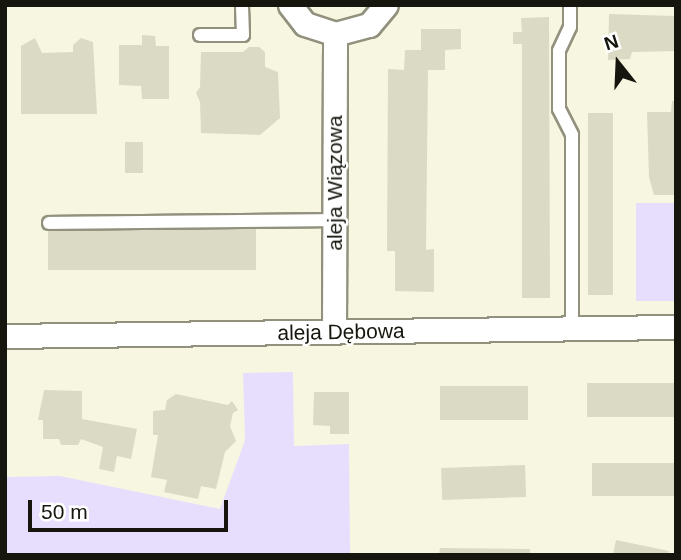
<!DOCTYPE html>
<meta charset="utf-8">
<style>
body{margin:0}
#map{position:relative;width:681px;height:560px;overflow:hidden;background:#f7f7e1;font-family:Helvetica,sans-serif}
div>[style]{position:absolute}
[style*='--x']{left:calc(var(--x)*1px);top:calc(var(--y)*1px);width:calc(var(--w)*1px);rotate:calc(var(--a)*1deg)}
.green>*{inset:0;background:#e7defd;transform-origin:0 0}
.building>*{inset:0;background:#dbdac5;transform-origin:0 0}
.roads{filter:drop-shadow(2px 0 #91917d) drop-shadow(-2px 0 #91917d) drop-shadow(0 2px #91917d) drop-shadow(0 -2px #91917d)}
.lane>*{height:12px;margin:-6px;padding:0 6px;transform-origin:6px;border-radius:6px;background:#fff}
.street>*{height:23px;margin:-11.5px;padding:0 11.5px;transform-origin:11.5px;border-radius:11.5px;background:#fff}
span{translate:-50% -50%;white-space:nowrap;text-align:center;line-height:1.15;-webkit-text-stroke:5px #fff;paint-order:stroke}
.street-label{font-size:21px;color:#16160e}
.frame{position:absolute;inset:0;border:7px solid #16160e;pointer-events:none}
.north{position:absolute;left:583px;top:28px;width:70px;height:70px;-webkit-text-stroke:5px #fff;paint-order:stroke;rotate:342deg;font-size:19px;font-weight:700;line-height:28px;text-align:center;color:#16160e}
.north::after{content:'';display:block;margin:auto;width:24px;height:32px;background:#16160e;clip-path:polygon(50% 0,100% 100%,50% 72%,0 100%)}
.scale{position:absolute;left:28px;top:500px;width:200px;height:32px;box-sizing:border-box;border:4px solid #16160e;border-top:0;padding-left:9px;font-size:21px;line-height:24px;white-space:nowrap;color:#16160e;-webkit-text-stroke:5px #fff;paint-order:stroke}
</style>
<div id="map">
<div class="green">
<div style="left:676px;top:203px;width:98px;height:40px;rotate:90deg"></div>
<div style="clip-path:polygon(293px 372px,294px 446px,349px 444px,350px 555px,5px 555px,5px 477px,60px 476px,220px 509px,245px 440px,243px 373px)"></div>
</div>
<div class="building">
<div style="clip-path:polygon(609px 14px,676px 16px,676px 51px,632px 52px,630px 59px,608px 60px)"></div>
<div style="clip-path:polygon(549px 17px,550px 298px,522px 298px,522px 44px,513px 44px,513px 32px,522px 32px,521px 18px)"></div>
<div style="clip-path:polygon(421px 29px,461px 29px,461px 49px,445px 50px,445px 70px,428px 70px,426px 250px,434px 249px,434px 292px,395px 291px,395px 251px,387px 251px,388px 69px,404px 70px,405px 50px,421px 50px)"></div>
<div style="clip-path:polygon(142px 35px,155px 36px,156px 46px,169px 46px,169px 99px,142px 99px,141px 86px,119px 85px,119px 45px,142px 45px)"></div>
<div style="clip-path:polygon(35px 38px,42px 53px,73px 52px,73px 45px,81px 38px,93px 42px,97px 114px,21px 114px,21px 46px)"></div>
<div style="clip-path:polygon(249px 47px,259px 47px,265px 52px,265px 67px,278px 72px,280px 118px,260px 135px,201px 133px,200px 102px,196px 93px,200px 87px,201px 52px,243px 52px)"></div>
<div style="clip-path:polygon(672px 101px,676px 101px,676px 195px,654px 195px,649px 177px,647px 112px,671px 112px)"></div>
<div style="left:613px;top:113px;width:182px;height:25px;rotate:90deg"></div>
<div style="left:125px;top:142px;width:18px;height:31px"></div>
<div style="left:256px;top:229px;width:41px;height:208px;rotate:90deg"></div>
<div style="left:676px;top:383px;width:34px;height:89px;rotate:90deg"></div>
<div style="left:440px;top:386px;width:88px;height:34px"></div>
<div style="clip-path:polygon(44px 390px,82px 391px,82px 419px,137px 429px,131px 459px,117px 456px,114px 472px,99px 469px,103px 447px,81px 439px,78px 445px,61px 445px,59px 439px,43px 439px,43px 420px,38px 420px)"></div>
<div style="clip-path:polygon(314px 392px,349px 392px,349px 434px,330px 434px,330px 426px,313px 425px)"></div>
<div style="clip-path:polygon(176px 394px,228px 405px,232px 401px,238px 410px,233px 413px,230px 426px,236px 441px,225px 452px,216px 489px,201px 486px,198px 499px,164px 492px,167px 480px,151px 477px,158px 435px,153px 435px,153px 411px,165px 410px,167px 400px)"></div>
<div style="left:676px;top:463px;width:33px;height:84px;rotate:90deg"></div>
<div style="left:525px;top:465px;width:32px;height:84px;rotate:88deg"></div>
<div style="clip-path:polygon(616px 540px,669px 551px,668px 555px,613px 555px)"></div>
<div style="clip-path:polygon(440px 548px,530px 549px,530px 555px,439px 555px)"></div>
</div>
<div class="roads">
<div class="lane">
<div style="--x:570;--y:5;--w:22;--a:90"></div>
<div style="--x:570;--y:27;--w:26;--a:115"></div>
<div style="--x:559;--y:51;--w:58;--a:90"></div>
<div style="--x:559;--y:109;--w:29;--a:63"></div>
<div style="--x:572;--y:135;--w:194;--a:90"></div>
<div style="--x:200;--y:35;--w:43;--a:0"></div>
<div style="--x:243;--y:35;--w:30;--a:-92"></div>
<div style="--x:49;--y:223;--w:286;--a:-0.6"></div>
</div>
<div class="street">
<div style="--x:290;--y:5;--w:24;--a:52"></div>
<div style="--x:305;--y:24;--w:32;--a:18"></div>
<div style="--x:335;--y:34;--w:35;--a:-15"></div>
<div style="--x:369;--y:25;--w:26;--a:-50"></div>
<div style="--x:334;--y:332;--w:298;--a:-89.8"></div>
<div style="--x:5;--y:336;--w:671;--a:-0.77"></div>
</div>
</div>
<div class="street-label">
<span style="left:335px;top:183px;rotate:-90deg">aleja Wiązowa</span>
<span style="left:341px;top:332px;rotate:-1deg">aleja Dębowa</span>
</div>
<div class="frame"></div>
<div class="north">N</div>
<div class="scale">50 m</div>
</div>
